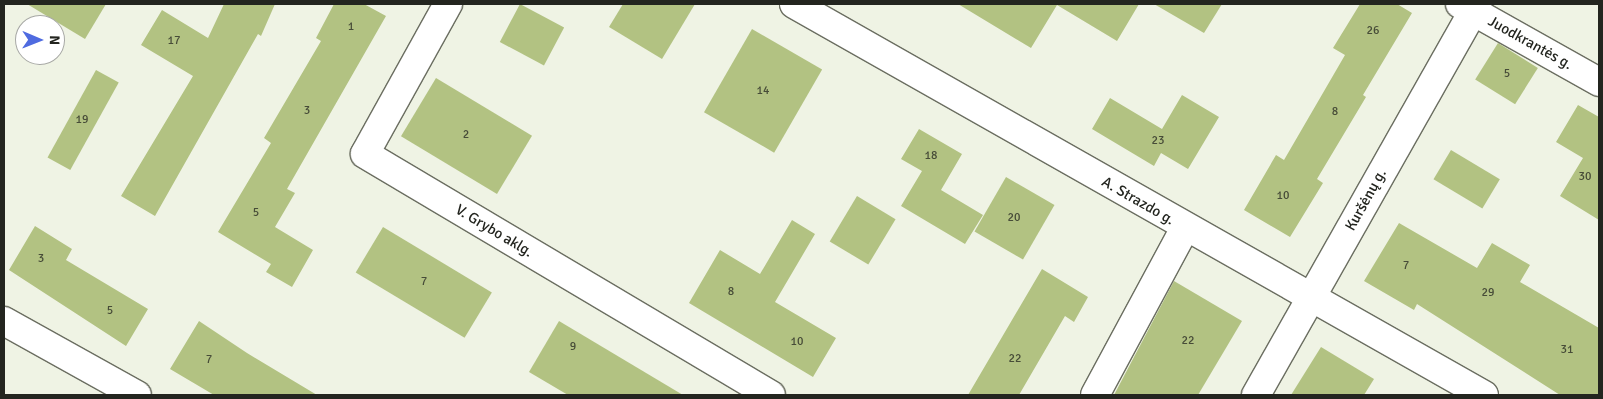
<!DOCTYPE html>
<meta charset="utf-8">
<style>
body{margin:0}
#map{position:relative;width:1603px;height:399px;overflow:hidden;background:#eff3e4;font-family:Signika,sans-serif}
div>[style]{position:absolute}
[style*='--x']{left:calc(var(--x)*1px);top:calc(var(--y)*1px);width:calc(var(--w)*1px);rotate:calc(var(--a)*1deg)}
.building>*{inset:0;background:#b2c282;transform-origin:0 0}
.roads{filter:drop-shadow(1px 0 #6b6e61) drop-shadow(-1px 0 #6b6e61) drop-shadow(0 1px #6b6e61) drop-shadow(0 -1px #6b6e61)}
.minor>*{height:28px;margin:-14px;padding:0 14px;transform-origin:14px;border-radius:14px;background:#fff}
span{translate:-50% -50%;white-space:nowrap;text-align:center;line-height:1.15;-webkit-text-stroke:4px #fff;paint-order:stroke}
.number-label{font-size:12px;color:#474c38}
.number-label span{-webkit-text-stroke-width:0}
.street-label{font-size:15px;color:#23251f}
.frame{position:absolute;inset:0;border:5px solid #23251f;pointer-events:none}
.north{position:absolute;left:15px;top:15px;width:50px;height:50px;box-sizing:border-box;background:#fff;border:1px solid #a7a8a5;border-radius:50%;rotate:91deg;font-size:14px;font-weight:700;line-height:20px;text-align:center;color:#23251f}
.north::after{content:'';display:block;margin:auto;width:18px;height:22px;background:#4f6be0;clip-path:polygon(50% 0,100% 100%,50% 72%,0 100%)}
</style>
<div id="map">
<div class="building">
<div style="clip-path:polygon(27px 4px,106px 4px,85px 39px)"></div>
<div style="clip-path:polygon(224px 4px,275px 4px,261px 36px,258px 34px,155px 216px,121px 196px,193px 76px,141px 45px,162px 10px,208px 38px)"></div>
<div style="clip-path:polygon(334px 4px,364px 4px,386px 16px,287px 189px,295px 193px,275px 227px,313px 250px,292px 287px,266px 272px,271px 264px,218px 232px,271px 143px,264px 138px,321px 41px,316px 38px)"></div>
<div style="left:520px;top:4px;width:50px;height:43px;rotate:28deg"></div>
<div style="clip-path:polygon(623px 4px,695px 4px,662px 59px,609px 27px)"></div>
<div style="clip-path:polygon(958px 4px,1139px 4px,1117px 41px,1057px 5px,1031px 48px)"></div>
<div style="clip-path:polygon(1154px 4px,1222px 4px,1204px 33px)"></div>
<div style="clip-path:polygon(1360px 4px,1397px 4px,1412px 13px,1363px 95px,1366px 97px,1317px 179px,1323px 183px,1290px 237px,1244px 210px,1276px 155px,1284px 160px,1345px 55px,1333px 48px)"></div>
<div style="left:752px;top:29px;width:81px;height:96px;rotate:30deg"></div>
<div style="left:1498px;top:43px;width:47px;height:43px;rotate:32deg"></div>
<div style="left:96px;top:70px;width:26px;height:100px;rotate:29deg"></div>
<div style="left:436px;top:78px;width:112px;height:68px;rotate:31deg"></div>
<div style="clip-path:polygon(1182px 95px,1219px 117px,1188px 169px,1161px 153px,1154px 166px,1092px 129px,1110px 98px,1162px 129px)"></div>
<div style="clip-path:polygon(1578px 105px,1599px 117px,1599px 220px,1560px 196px,1583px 158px,1556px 142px)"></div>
<div style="clip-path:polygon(919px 129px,962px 154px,941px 190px,983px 215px,965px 244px,901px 206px,922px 171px,901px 159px)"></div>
<div style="left:1451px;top:150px;width:57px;height:34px;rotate:31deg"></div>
<div style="left:1006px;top:177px;width:56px;height:63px;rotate:30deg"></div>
<div style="left:857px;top:196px;width:45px;height:53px;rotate:31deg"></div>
<div style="clip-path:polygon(792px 220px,815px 234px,775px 302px,836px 338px,813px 377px,689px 303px,720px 250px,760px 274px)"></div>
<div style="clip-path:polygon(1399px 223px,1477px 268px,1492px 243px,1530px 265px,1520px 282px,1599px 328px,1599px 395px,1560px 395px,1417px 304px,1414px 310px,1364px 281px)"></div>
<div style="clip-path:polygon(35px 226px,72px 249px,66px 260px,148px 309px,126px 346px,9px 270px)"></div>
<div style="left:383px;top:227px;width:127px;height:53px;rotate:31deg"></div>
<div style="clip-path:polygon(1042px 269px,1088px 297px,1074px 322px,1065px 316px,1019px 395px,968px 395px)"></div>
<div style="clip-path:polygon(1174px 281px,1242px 321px,1198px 395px,1114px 395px)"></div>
<div style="clip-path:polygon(199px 321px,247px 353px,317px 395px,214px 395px,170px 369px)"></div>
<div style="clip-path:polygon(559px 321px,683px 395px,568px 395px,529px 372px)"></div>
<div style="clip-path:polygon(1321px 347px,1374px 379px,1364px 395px,1291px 395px)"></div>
</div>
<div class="roads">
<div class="minor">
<div style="--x:448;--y:4;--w:171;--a:119"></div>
<div style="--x:365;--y:154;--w:472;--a:30.7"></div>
<div style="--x:794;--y:4;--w:793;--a:29.54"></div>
<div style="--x:1460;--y:4;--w:159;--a:29.3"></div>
<div style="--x:4;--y:321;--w:152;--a:29.1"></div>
<div style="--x:1095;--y:395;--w:190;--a:-61.7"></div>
<div style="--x:1256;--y:395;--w:449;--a:-60.5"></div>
</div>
</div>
<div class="number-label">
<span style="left:351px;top:27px">1</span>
<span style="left:1373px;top:31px">26</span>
<span style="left:174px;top:41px">17</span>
<span style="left:1507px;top:74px">5</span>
<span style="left:763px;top:91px">14</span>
<span style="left:307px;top:111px">3</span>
<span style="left:1335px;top:112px">8</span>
<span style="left:82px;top:120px">19</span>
<span style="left:466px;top:135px">2</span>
<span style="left:1158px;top:141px">23</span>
<span style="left:931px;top:156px">18</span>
<span style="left:1585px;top:177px">30</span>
<span style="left:1283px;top:196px">10</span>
<span style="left:256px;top:213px">5</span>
<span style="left:1014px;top:218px">20</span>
<span style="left:41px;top:259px">3</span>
<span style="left:1406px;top:266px">7</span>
<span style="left:424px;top:282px">7</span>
<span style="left:731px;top:292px">8</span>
<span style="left:1488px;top:293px">29</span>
<span style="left:110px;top:311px">5</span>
<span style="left:1188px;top:341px">22</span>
<span style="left:797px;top:342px">10</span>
<span style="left:573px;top:347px">9</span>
<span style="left:1567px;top:350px">31</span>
<span style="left:1015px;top:359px">22</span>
<span style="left:209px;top:360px">7</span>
</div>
<div class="street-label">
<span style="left:1530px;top:43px;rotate:29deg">Juodkrantės g.</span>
<span style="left:1366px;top:200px;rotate:-61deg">Kuršėnų g.</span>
<span style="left:1138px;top:201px;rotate:30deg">A. Strazdo g.</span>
<span style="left:494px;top:231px;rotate:31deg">V. Grybo aklg.</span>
</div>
<div class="frame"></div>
<div class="north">N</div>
</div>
